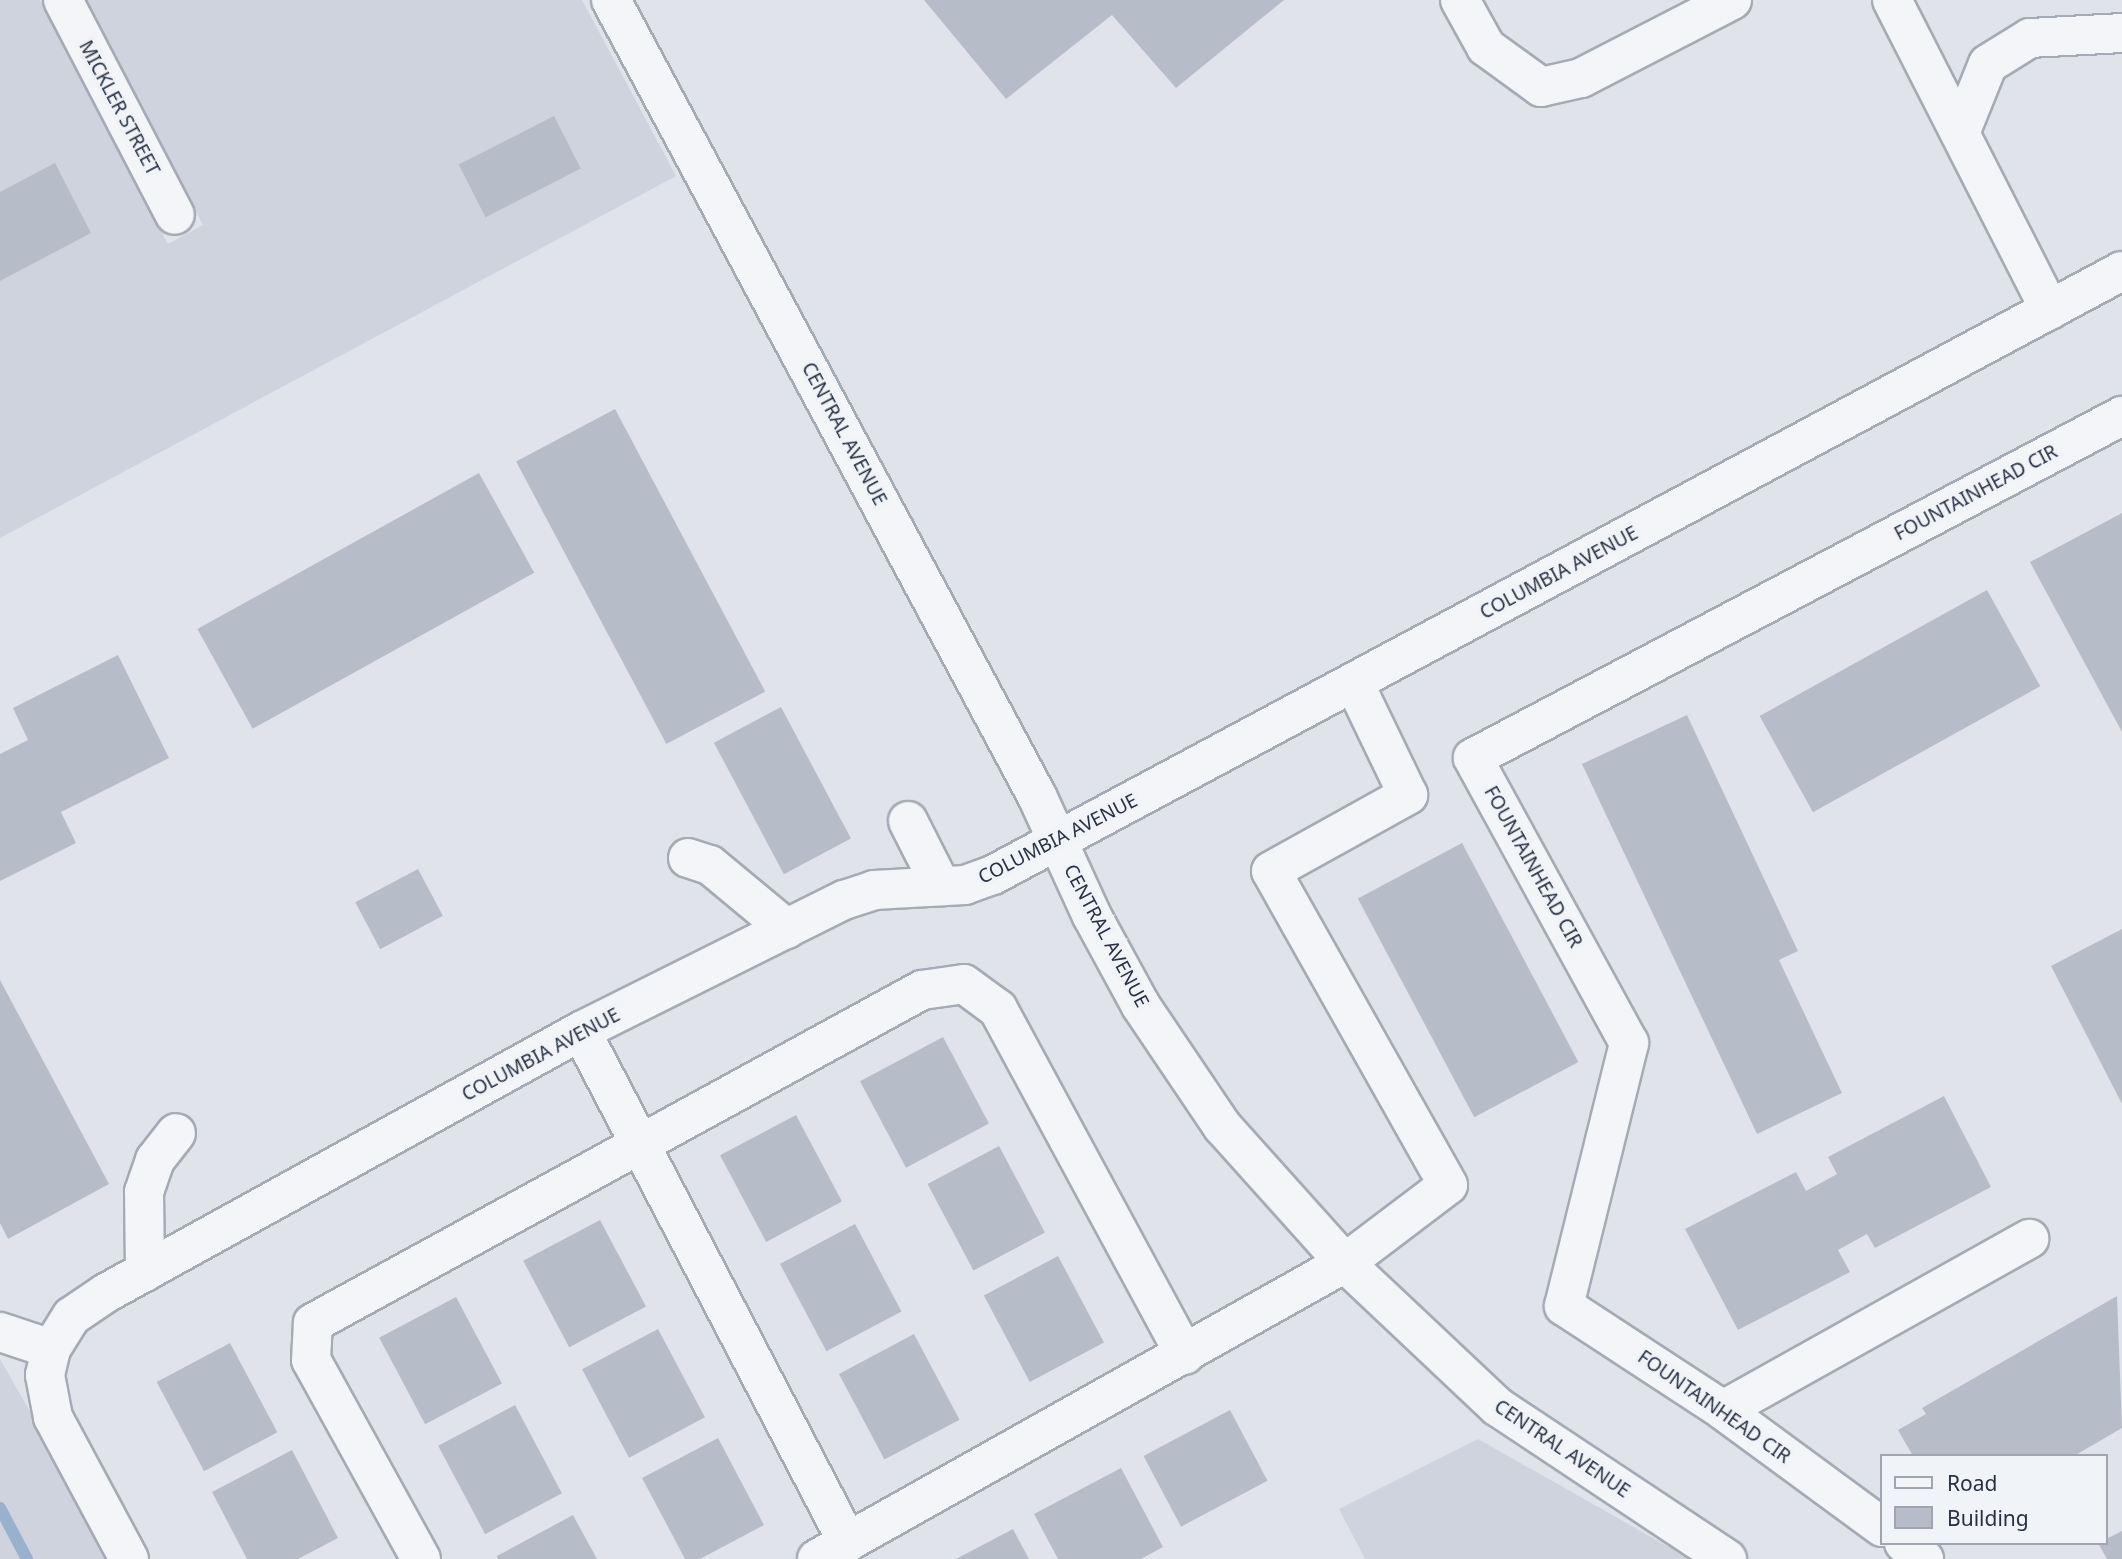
<!DOCTYPE html>
<style>
body{margin:0}
#map{position:relative;width:2122px;height:1559px;overflow:hidden;background:#e0e4ea;font-family:"Noto Sans",sans-serif}
div>[style]{position:absolute}
[style*='--x']{left:calc(var(--x)*1px);top:calc(var(--y)*1px);width:calc(var(--w)*1px);rotate:calc(var(--a)*1deg)}
.built>*{inset:0;background:#ced3dd}
.stream>*{height:12px;margin:-6px;padding:0 6px;transform-origin:6px;border-radius:6px;background:#98b1cd}
.building>*{inset:0;background:#b7bdc8;transform-origin:0 0}
.roads{filter:drop-shadow(2px 0 #a5abb5) drop-shadow(-2px 0 #a5abb5) drop-shadow(0 2px #a5abb5) drop-shadow(0 -2px #a5abb5)}
.minor>*{height:38px;margin:-19px;padding:0 19px;transform-origin:19px;border-radius:19px;background:#f3f5f8}
span{translate:-50% -50%;white-space:nowrap;text-align:center;line-height:1.15;-webkit-text-stroke:7px #f0f3f8;paint-order:stroke}
.street-label{font-size:19px;color:#273143}
.legend{position:absolute;left:1880px;top:1454px;width:228px;height:91px;box-sizing:border-box;background:#f0f3f8;border:2px solid #a0a5b0;margin:0;padding:9px 12px;list-style:none;font-size:21px;color:#273143}
.legend li{display:flex;align-items:center;gap:14px;height:35px}
.legend b{width:35px;border:2px solid #a0a5b0}
</style>
<div id="map">
<div class="built">
<div style="clip-path:polygon(0 0,40px 0,168px 244px,203px 225px,85px 0,582px 0,676px 176px,0 538px)"></div>
<div style="clip-path:polygon(0 1359px,32px 1415px,107px 1559px,0 1559px)"></div>
<div style="clip-path:polygon(1478px 1439px,1683px 1555px,1689px 1559px,1365px 1559px,1339px 1509px)"></div>
</div>
<div class="stream">
<div style="--x:0;--y:1508;--w:58;--a:62.1"></div>
</div>
<div class="building">
<div style="clip-path:polygon(924px 0,1284px 0,1176px 88px,1112px 15px,1006px 99px)"></div>
<div style="left:554px;top:116px;width:59px;height:107px;rotate:63deg"></div>
<div style="clip-path:polygon(55px 163px,91px 233px,0 281px,0 192px)"></div>
<div style="left:615px;top:409px;width:320px;height:112px;rotate:62deg"></div>
<div style="left:479px;top:473px;width:114px;height:322px;rotate:61deg"></div>
<div style="clip-path:polygon(2122px 513px,2122px 732px,2030px 562px)"></div>
<div style="left:1987px;top:590px;width:110px;height:260px;rotate:61deg"></div>
<div style="clip-path:polygon(118px 655px,169px 758px,61px 812px,76px 843px,0 881px,0 754px,28px 740px,13px 708px)"></div>
<div style="left:781px;top:707px;width:149px;height:76px;rotate:62deg"></div>
<div style="clip-path:polygon(1687px 715px,1798px 951px,1779px 960px,1842px 1093px,1757px 1134px,1582px 764px)"></div>
<div style="left:1462px;top:843px;width:248px;height:118px;rotate:62deg"></div>
<div style="left:418px;top:869px;width:53px;height:71px;rotate:62deg"></div>
<div style="clip-path:polygon(2122px 929px,2122px 1104px,2051px 966px)"></div>
<div style="clip-path:polygon(0 980px,109px 1184px,8px 1239px,0 1223px)"></div>
<div style="left:943px;top:1037px;width:98px;height:94px;rotate:62deg"></div>
<div style="clip-path:polygon(1944px 1096px,1991px 1187px,1875px 1248px,1867px 1234px,1838px 1250px,1850px 1272px,1738px 1330px,1685px 1229px,1796px 1172px,1806px 1191px,1837px 1174px,1828px 1157px)"></div>
<div style="left:796px;top:1115px;width:98px;height:86px;rotate:62deg"></div>
<div style="left:999px;top:1146px;width:98px;height:81px;rotate:62deg"></div>
<div style="left:600px;top:1220px;width:98px;height:87px;rotate:62deg"></div>
<div style="left:855px;top:1224px;width:99px;height:85px;rotate:62deg"></div>
<div style="left:1058px;top:1256px;width:98px;height:84px;rotate:62deg"></div>
<div style="clip-path:polygon(2117px 1296px,2122px 1428px,2074px 1456px,1913px 1456px,1898px 1430px,1926px 1414px,1922px 1408px)"></div>
<div style="left:456px;top:1297px;width:98px;height:87px;rotate:62deg"></div>
<div style="left:658px;top:1329px;width:100px;height:86px;rotate:62deg"></div>
<div style="left:914px;top:1334px;width:97px;height:85px;rotate:62deg"></div>
<div style="left:230px;top:1343px;width:101px;height:83px;rotate:62deg"></div>
<div style="left:515px;top:1405px;width:100px;height:87px;rotate:62deg"></div>
<div style="left:1230px;top:1410px;width:80px;height:98px;rotate:62deg"></div>
<div style="clip-path:polygon(718px 1438px,764px 1525px,700px 1559px,685px 1559px,642px 1478px)"></div>
<div style="clip-path:polygon(292px 1450px,338px 1538px,298px 1559px,247px 1559px,212px 1492px)"></div>
<div style="clip-path:polygon(1121px 1468px,1163px 1547px,1141px 1559px,1058px 1559px,1034px 1514px)"></div>
<div style="clip-path:polygon(573px 1515px,597px 1559px,498px 1559px,497px 1556px)"></div>
<div style="clip-path:polygon(1013px 1529px,1029px 1559px,956px 1559px)"></div>
<div style="clip-path:polygon(2122px 1531px,2122px 1559px,2107px 1559px,2098px 1543px)"></div>
</div>
<div class="roads">
<div class="minor">
<div style="--x:63;--y:0;--w:242;--a:62.5"></div>
<div style="--x:611;--y:0;--w:903;--a:61.85"></div>
<div style="--x:1037;--y:796;--w:132;--a:65.4"></div>
<div style="--x:1092;--y:916;--w:102;--a:61.4"></div>
<div style="--x:1141;--y:1006;--w:145;--a:56"></div>
<div style="--x:1222;--y:1126;--w:184;--a:48.1"></div>
<div style="--x:1345;--y:1263;--w:210;--a:43.3"></div>
<div style="--x:1498;--y:1407;--w:275;--a:33.6"></div>
<div style="--x:1460;--y:0;--w:54;--a:61"></div>
<div style="--x:1486;--y:47;--w:68;--a:36"></div>
<div style="--x:1541;--y:87;--w:41;--a:-12.7"></div>
<div style="--x:1581;--y:78;--w:170;--a:-27.3"></div>
<div style="--x:1892;--y:0;--w:348;--a:63"></div>
<div style="--x:1961;--y:131;--w:72;--a:-68.1"></div>
<div style="--x:1988;--y:64;--w:49;--a:-31.8"></div>
<div style="--x:2030;--y:38;--w:92;--a:-3.1"></div>
<div style="--x:908;--y:821;--w:73;--a:63.1"></div>
<div style="--x:688;--y:858;--w:23;--a:18"></div>
<div style="--x:710;--y:865;--w:100;--a:39.7"></div>
<div style="--x:581;--y:1031;--w:577;--a:62.46"></div>
<div style="--x:145;--y:1272;--w:80;--a:-90.7"></div>
<div style="--x:144;--y:1192;--w:34;--a:-71"></div>
<div style="--x:155;--y:1160;--w:34;--a:-52"></div>
<div style="--x:0;--y:1332;--w:54;--a:18.4"></div>
<div style="--x:1723;--y:1410;--w:351;--a:-29.2"></div>
<div style="--x:1882;--y:1527;--w:197;--a:-143.7"></div>
<div style="--x:1723;--y:1410;--w:190;--a:-146.8"></div>
<div style="--x:1564;--y:1306;--w:271;--a:-76.1"></div>
<div style="--x:1629;--y:1043;--w:325;--a:-118.7"></div>
<div style="--x:1473;--y:758;--w:734;--a:-27.79"></div>
<div style="--x:1904;--y:1543;--w:26;--a:39"></div>
<div style="--x:129;--y:1559;--w:161;--a:-118.2"></div>
<div style="--x:53;--y:1417;--w:43;--a:-100.8"></div>
<div style="--x:45;--y:1375;--w:27;--a:-77"></div>
<div style="--x:51;--y:1349;--w:39;--a:-58"></div>
<div style="--x:72;--y:1316;--w:41;--a:-34.1"></div>
<div style="--x:106;--y:1293;--w:542;--a:-28.88"></div>
<div style="--x:581;--y:1031;--w:294;--a:-26.5"></div>
<div style="--x:844;--y:900;--w:32;--a:-18"></div>
<div style="--x:874;--y:890;--w:91;--a:-3.1"></div>
<div style="--x:965;--y:885;--w:30;--a:-20"></div>
<div style="--x:993;--y:875;--w:1280;--a:-28.15"></div>
<div style="--x:421;--y:1559;--w:227;--a:-118.9"></div>
<div style="--x:311;--y:1360;--w:37;--a:-87"></div>
<div style="--x:313;--y:1323;--w:694;--a:-28.67"></div>
<div style="--x:922;--y:990;--w:42;--a:-8.1"></div>
<div style="--x:964;--y:984;--w:42;--a:36.3"></div>
<div style="--x:998;--y:1009;--w:393;--a:61.6"></div>
<div style="--x:817;--y:1559;--w:605;--a:-29.28"></div>
<div style="--x:1345;--y:1263;--w:129;--a:-37.1"></div>
<div style="--x:1448;--y:1185;--w:360;--a:-119.4"></div>
<div style="--x:1271;--y:871;--w:157;--a:-29"></div>
<div style="--x:1408;--y:795;--w:124;--a:-115.7"></div>
</div>
</div>
<div class="street-label">
<span style="left:119px;top:108px;rotate:62deg">MICKLER STREET</span>
<span style="left:844px;top:434px;rotate:62deg">CENTRAL AVENUE</span>
<span style="left:1976px;top:493px;rotate:-28deg">FOUNTAINHEAD CIR</span>
<span style="left:1559px;top:573px;rotate:-28deg">COLUMBIA AVENUE</span>
<span style="left:1058px;top:839px;rotate:-27deg">COLUMBIA AVENUE</span>
<span style="left:1533px;top:867px;rotate:61deg">FOUNTAINHEAD CIR</span>
<span style="left:1106px;top:936px;rotate:62deg">CENTRAL AVENUE</span>
<span style="left:541px;top:1055px;rotate:-28deg">COLUMBIA AVENUE</span>
<span style="left:1714px;top:1407px;rotate:35deg">FOUNTAINHEAD CIR</span>
<span style="left:1562px;top:1449px;rotate:34deg">CENTRAL AVENUE</span>
</div>
<ul class="legend">
<li><b style="height:9px;background:#f3f5f8"></b>Road</li>
<li><b style="height:19px;background:#b7bdc8"></b>Building</li>
</ul>
</div>
